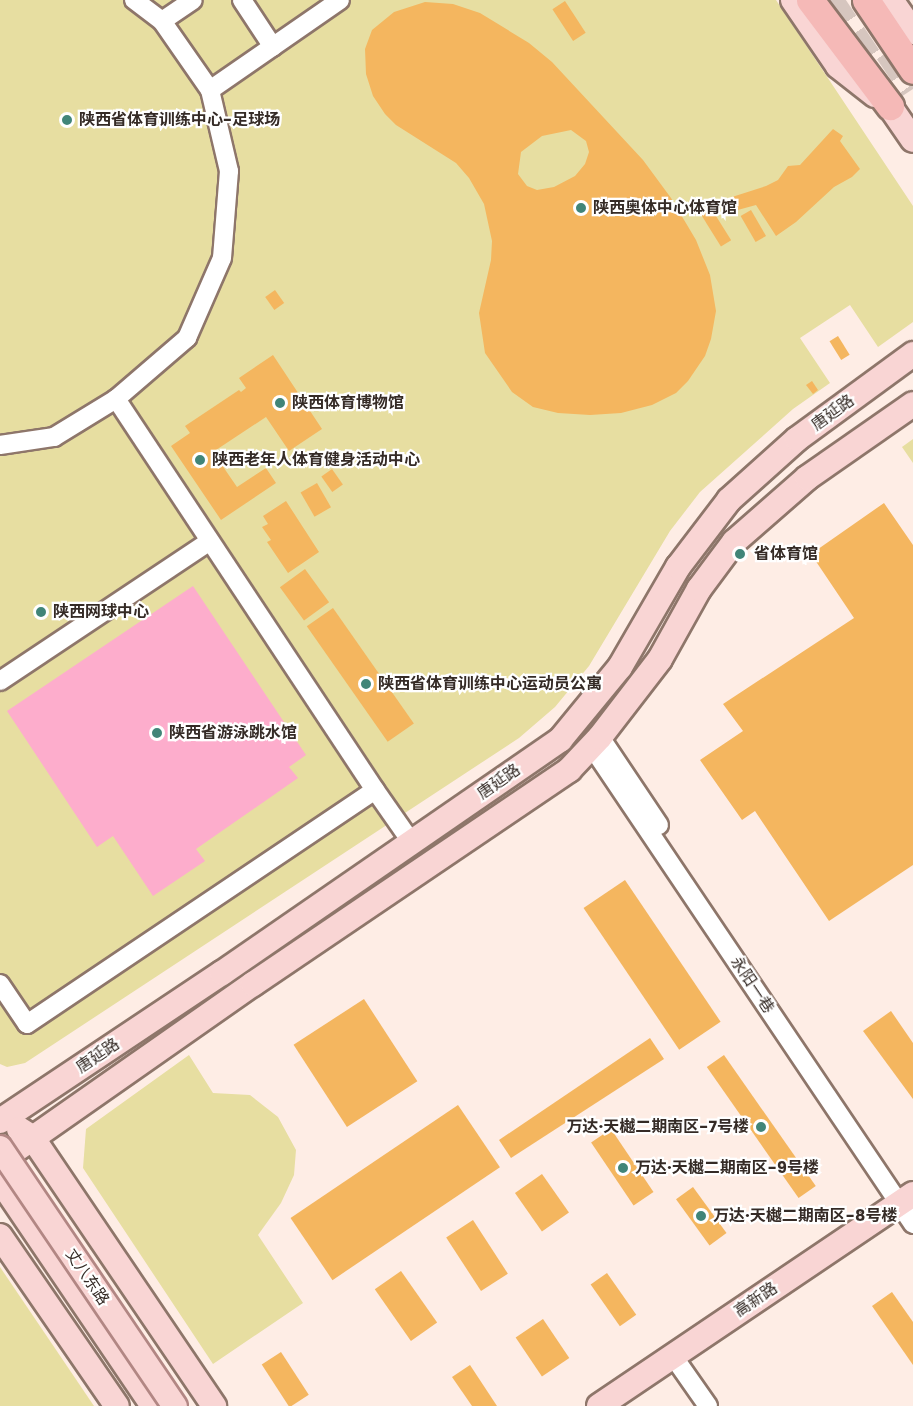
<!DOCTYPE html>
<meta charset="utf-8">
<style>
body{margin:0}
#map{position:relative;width:913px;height:1406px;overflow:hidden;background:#feede5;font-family:Poppins,"Noto Sans SC",sans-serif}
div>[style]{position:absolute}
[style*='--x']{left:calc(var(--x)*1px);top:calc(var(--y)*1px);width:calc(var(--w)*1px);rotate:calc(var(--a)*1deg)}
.green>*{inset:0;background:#e7dea1}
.water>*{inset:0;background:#fdadcc}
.building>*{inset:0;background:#f4b65f;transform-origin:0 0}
.highway-tunnel>*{height:27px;margin-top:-13.5px;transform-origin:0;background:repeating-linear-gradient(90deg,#d6c6bf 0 27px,transparent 0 41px)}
.roads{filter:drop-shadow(2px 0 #8e766a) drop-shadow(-2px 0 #8e766a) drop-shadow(0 2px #8e766a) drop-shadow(0 -2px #8e766a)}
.minor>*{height:18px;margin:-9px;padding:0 9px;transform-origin:9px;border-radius:9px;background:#fff}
.major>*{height:24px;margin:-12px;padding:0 12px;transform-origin:12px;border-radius:12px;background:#f9d5d4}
.highway>*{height:27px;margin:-13.5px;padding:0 13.5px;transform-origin:13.5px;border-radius:13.5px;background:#f5b9b7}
.bridges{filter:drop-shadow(2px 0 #b28784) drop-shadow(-2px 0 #b28784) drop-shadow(0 2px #b28784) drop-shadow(0 -2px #b28784)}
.major-bridge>*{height:24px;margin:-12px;padding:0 12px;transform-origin:12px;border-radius:12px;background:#f9d5d4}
.dots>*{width:16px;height:16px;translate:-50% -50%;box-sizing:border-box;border:3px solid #fff;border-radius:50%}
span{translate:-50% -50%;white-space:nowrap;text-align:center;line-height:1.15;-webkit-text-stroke:4.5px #fff;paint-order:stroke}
.poi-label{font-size:16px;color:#352b26;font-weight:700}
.left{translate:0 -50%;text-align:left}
.right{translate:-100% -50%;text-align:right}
.street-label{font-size:16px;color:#352b26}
</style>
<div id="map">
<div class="green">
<div style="clip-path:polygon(0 0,776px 0,913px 206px,913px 322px,878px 347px,850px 305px,800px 338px,830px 383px,793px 409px,700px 492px,670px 531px,589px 666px,555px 707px,519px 738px,25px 1063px,7px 1067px,0 1064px)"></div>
<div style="clip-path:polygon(913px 439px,913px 463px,902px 447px)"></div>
<div style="clip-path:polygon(189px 1055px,213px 1093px,250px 1095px,278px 1117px,296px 1150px,294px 1175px,281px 1203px,258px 1235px,303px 1303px,213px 1364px,83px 1168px,86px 1129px)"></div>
<div style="clip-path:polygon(0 1267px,94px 1406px,0 1406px)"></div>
</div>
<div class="water">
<div style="clip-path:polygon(193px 586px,306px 755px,289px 767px,298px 778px,196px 849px,205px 861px,153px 896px,113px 836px,97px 847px,7px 711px)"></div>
</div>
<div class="building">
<div style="left:565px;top:1px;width:38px;height:15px;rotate:57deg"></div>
<div style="clip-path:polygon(evenodd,425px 2px,453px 4px,480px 13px,529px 43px,552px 62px,643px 160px,671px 198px,696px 240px,710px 275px,716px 311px,711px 339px,705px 356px,688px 381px,676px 393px,652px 405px,621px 413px,590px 415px,558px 413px,533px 407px,512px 392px,485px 353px,479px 313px,491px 260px,492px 241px,484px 204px,469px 178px,456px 163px,396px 125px,385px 114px,373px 96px,366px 74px,365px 49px,372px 30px,394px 12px,425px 2px,571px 130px,586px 141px,589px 152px,585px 164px,575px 176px,554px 187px,537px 190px,527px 186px,518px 174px,521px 152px,542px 136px,571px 130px)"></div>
<div style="clip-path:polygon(833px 129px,843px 136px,840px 141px,860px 169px,852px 177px,834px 187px,796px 222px,776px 236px,756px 205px,734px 211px,732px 197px,766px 186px,778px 180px,788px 166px,800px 165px)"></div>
<div style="left:711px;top:208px;width:38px;height:12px;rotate:58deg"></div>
<div style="left:751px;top:210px;width:30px;height:12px;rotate:60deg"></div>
<div style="left:275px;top:290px;width:16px;height:12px;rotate:55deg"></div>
<div style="left:838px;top:336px;width:22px;height:10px;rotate:58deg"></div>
<div style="clip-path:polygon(273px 355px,322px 429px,289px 451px,266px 417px,213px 452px,237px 487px,266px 468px,276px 483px,221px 520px,171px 446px,190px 433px,185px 426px,239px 390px,241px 392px,246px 388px,239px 378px)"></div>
<div style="clip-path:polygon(812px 381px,818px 390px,813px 394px,806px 385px)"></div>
<div style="left:332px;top:469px;width:19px;height:13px;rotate:55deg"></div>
<div style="left:317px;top:483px;width:28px;height:19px;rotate:60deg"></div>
<div style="clip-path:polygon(286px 501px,319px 552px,288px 573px,267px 542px,271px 540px,262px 527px,268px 524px,263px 516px)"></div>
<div style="clip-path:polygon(884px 503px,913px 545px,913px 865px,829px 921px,755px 811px,742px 820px,700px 760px,743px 731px,723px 704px,854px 618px,811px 554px)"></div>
<div style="left:305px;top:569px;width:41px;height:31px;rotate:54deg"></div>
<div style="left:333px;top:608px;width:141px;height:32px;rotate:55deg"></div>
<div style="left:625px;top:880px;width:171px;height:50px;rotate:56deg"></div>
<div style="left:364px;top:999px;width:98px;height:84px;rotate:57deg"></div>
<div style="clip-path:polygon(891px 1011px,913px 1043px,913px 1099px,863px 1031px)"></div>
<div style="clip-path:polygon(650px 1038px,664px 1059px,511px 1158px,499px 1140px)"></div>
<div style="left:724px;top:1055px;width:160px;height:21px;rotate:55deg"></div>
<div style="left:458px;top:1105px;width:75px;height:202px;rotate:56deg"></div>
<div style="left:611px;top:1129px;width:76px;height:24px;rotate:56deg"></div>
<div style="left:542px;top:1174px;width:47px;height:33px;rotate:55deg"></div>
<div style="left:693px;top:1187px;width:57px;height:21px;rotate:54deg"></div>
<div style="left:473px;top:1220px;width:64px;height:32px;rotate:57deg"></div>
<div style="left:401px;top:1271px;width:63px;height:32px;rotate:55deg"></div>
<div style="left:607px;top:1273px;width:51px;height:20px;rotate:55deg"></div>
<div style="clip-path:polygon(892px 1292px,913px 1322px,913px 1365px,872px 1306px)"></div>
<div style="left:543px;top:1319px;width:47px;height:33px;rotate:56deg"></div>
<div style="left:281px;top:1352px;width:51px;height:23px;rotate:57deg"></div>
<div style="clip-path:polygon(470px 1365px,497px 1406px,472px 1406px,452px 1377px)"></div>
</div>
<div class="highway-tunnel">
<div style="--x:830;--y:0;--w:79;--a:56.3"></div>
<div style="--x:888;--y:51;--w:45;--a:56"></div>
</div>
<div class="roads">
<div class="minor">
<div style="--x:242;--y:0;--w:56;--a:56.6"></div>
<div style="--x:162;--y:21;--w:37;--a:-34"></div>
<div style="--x:210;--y:90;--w:158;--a:-34.7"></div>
<div style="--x:0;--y:445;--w:55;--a:-8.4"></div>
<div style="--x:54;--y:437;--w:73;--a:-31.5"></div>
<div style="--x:116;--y:399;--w:94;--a:-40.7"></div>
<div style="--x:187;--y:338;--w:87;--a:-66.4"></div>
<div style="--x:222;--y:258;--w:87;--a:-85.4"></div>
<div style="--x:229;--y:171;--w:83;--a:-103.2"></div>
<div style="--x:210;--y:90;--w:84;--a:-124.8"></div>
<div style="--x:162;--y:21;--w:35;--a:-143"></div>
<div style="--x:0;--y:681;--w:252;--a:-33.7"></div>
<div style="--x:600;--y:737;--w:106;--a:56.2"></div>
<div style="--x:592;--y:747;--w:575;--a:56.06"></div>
<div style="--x:375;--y:790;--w:65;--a:55.1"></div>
<div style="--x:0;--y:984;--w:48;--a:56"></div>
<div style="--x:27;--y:1024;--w:419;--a:-33.9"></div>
<div style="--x:375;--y:790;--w:469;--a:-123.5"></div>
<div style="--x:673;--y:1356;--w:61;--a:55"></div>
</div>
<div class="major">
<div style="--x:793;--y:0;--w:80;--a:55.7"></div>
<div style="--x:838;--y:66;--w:47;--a:38.1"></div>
<div style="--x:891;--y:0;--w:39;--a:55"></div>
<div style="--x:880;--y:92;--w:58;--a:55.5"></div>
<div style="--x:0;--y:1121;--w:267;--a:-33.7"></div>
<div style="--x:222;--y:973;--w:411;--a:-34.6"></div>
<div style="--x:560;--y:740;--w:94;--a:-50.6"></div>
<div style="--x:620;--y:667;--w:116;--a:-59.9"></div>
<div style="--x:678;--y:567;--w:84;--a:-52.7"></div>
<div style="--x:729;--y:500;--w:91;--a:-41.9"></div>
<div style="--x:797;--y:439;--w:144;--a:-36.2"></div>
<div style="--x:19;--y:1129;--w:15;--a:32"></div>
<div style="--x:32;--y:1137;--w:325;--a:55.9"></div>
<div style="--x:0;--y:1161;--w:309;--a:-35"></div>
<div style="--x:253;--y:984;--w:382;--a:-34.1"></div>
<div style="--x:569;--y:770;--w:45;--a:-46.8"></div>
<div style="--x:600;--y:737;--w:98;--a:-52.4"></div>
<div style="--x:660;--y:659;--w:80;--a:-60.9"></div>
<div style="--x:699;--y:589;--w:59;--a:-53.3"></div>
<div style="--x:734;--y:542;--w:97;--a:-41.2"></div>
<div style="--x:807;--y:478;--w:129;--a:-34.9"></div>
<div style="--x:0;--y:1180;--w:273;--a:55.9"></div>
<div style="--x:0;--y:1236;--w:206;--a:55.5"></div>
<div style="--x:599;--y:1406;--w:379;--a:-34"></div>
</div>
<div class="highway">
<div style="--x:810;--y:0;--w:133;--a:53"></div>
<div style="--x:866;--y:0;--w:84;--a:56.1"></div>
</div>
</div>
<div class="bridges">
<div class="major-bridge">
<div style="--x:0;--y:1148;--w:312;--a:55.9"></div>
</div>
</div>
<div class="dots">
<div style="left:67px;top:120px;background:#418578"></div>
<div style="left:581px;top:208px;background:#418578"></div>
<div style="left:280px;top:403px;background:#418578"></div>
<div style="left:200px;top:460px;background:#418578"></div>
<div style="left:740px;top:554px;background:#418578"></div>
<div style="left:41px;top:612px;background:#418578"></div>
<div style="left:366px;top:684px;background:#418578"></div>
<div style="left:157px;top:733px;background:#418578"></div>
<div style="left:761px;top:1127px;background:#418578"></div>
<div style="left:623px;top:1168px;background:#418578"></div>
<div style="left:701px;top:1216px;background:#418578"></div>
</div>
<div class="poi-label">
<span class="left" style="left:79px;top:120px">陕西省体育训练中心-足球场</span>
<span class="left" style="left:593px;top:208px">陕西奥体中心体育馆</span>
<span class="left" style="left:292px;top:403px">陕西体育博物馆</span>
<span class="left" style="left:212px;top:460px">陕西老年人体育健身活动中心</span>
<span class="left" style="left:754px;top:554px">省体育馆</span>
<span class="left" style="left:53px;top:612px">陕西网球中心</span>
<span class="left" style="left:378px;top:684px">陕西省体育训练中心运动员公寓</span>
<span class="left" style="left:169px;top:733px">陕西省游泳跳水馆</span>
<span class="right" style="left:749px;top:1127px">万达·天樾二期南区-7号楼</span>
<span class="left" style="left:635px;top:1168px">万达·天樾二期南区-9号楼</span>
<span class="left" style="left:713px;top:1216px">万达·天樾二期南区-8号楼</span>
</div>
<div class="street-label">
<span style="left:833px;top:413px;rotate:-36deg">唐延路</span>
<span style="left:499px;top:782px;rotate:-35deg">唐延路</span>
<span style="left:752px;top:985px;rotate:56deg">永阳一巷</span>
<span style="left:98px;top:1056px;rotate:-34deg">唐延路</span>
<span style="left:87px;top:1277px;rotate:56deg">丈八东路</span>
<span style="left:756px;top:1300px;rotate:-34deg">高新路</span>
</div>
</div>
